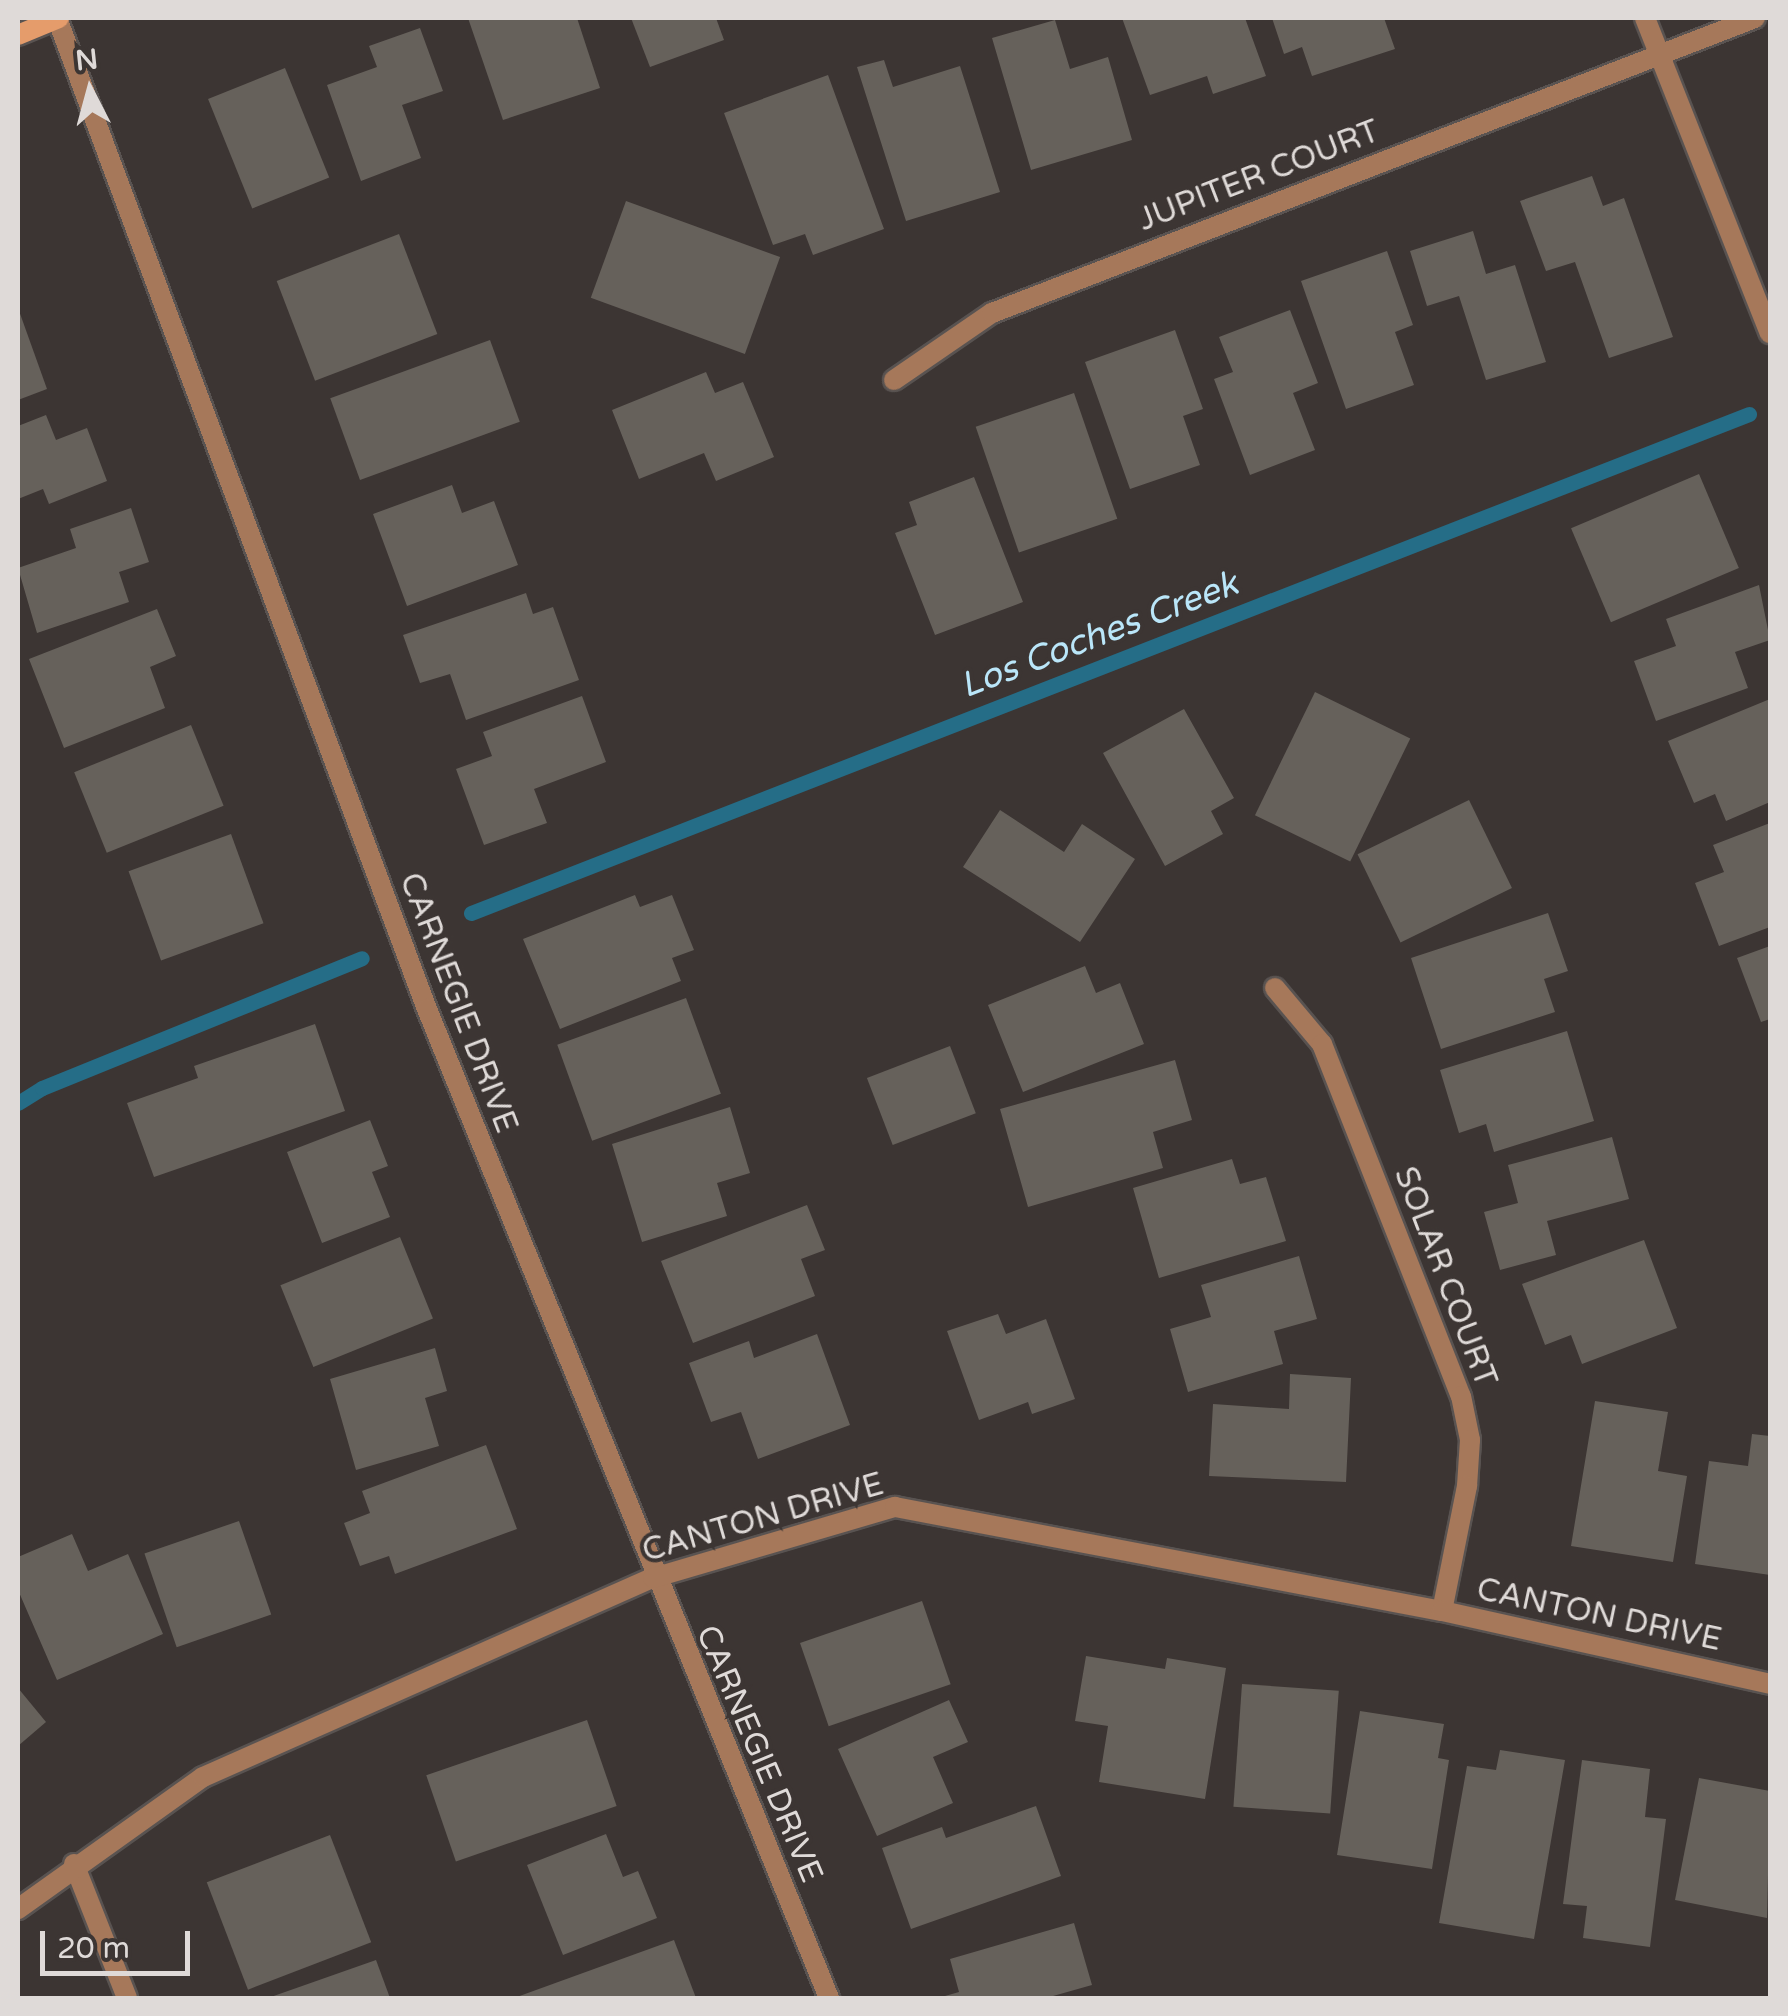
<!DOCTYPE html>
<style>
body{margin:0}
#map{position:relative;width:1788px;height:2016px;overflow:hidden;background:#3c3533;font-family:"Varela Round",sans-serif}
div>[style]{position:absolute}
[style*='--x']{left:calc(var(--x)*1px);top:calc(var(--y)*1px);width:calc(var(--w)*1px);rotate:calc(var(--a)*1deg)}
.stream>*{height:15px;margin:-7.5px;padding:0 7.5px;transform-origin:7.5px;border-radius:7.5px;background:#256d87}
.building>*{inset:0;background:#66615b;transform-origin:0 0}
.roads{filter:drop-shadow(2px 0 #595351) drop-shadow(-2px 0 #595351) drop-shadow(0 2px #595351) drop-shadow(0 -2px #595351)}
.street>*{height:20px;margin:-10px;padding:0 10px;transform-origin:10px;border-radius:10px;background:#a6785a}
.secondary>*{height:20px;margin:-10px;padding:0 10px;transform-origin:10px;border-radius:10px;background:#e59c6b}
span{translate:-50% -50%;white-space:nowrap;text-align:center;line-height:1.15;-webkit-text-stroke:8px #3c3533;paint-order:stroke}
.street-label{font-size:32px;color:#dfdad8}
.water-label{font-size:35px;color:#bae6f9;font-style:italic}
.frame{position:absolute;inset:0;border:20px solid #dfdad8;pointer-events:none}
.north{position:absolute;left:40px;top:40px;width:100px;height:100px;-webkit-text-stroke:8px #3c3533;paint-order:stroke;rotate:354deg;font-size:28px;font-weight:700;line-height:40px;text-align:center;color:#dfdad8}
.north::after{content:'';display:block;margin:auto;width:35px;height:45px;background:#dfdad8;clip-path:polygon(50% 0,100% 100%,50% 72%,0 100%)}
.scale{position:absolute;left:40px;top:1931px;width:150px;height:45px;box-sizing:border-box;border:5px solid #dfdad8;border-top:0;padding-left:12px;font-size:30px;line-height:35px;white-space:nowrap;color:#dfdad8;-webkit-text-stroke:8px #3c3533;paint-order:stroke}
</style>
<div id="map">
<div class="stream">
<div style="--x:471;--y:913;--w:1372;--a:-21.33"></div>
<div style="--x:18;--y:1103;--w:28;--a:-32"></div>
<div style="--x:42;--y:1088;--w:345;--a:-22.1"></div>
</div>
<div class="building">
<div style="clip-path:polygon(468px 18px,577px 18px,600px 88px,503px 120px)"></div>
<div style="clip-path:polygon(631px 18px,716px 18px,724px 40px,650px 67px)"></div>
<div style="clip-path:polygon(1122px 18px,1245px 18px,1266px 76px,1213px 94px,1207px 76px,1150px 95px)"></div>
<div style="clip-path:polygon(1272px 18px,1384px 18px,1395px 49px,1312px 76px,1302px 47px,1284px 54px)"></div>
<div style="clip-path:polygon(1055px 20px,1070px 69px,1108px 57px,1132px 140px,1031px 170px,992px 38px)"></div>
<div style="clip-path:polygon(420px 28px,443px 91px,402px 105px,421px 158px,361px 181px,327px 85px,377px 67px,369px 46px)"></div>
<div style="clip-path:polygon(884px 60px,893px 87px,960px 66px,1000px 192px,906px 221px,857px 67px)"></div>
<div style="left:285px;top:68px;width:118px;height:83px;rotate:68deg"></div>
<div style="clip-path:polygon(828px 75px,884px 229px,813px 255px,805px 234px,773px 245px,724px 113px)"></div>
<div style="clip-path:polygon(1592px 176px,1603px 206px,1624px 198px,1673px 337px,1609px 358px,1575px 262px,1546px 271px,1520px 201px)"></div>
<div style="left:626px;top:201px;width:164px;height:103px;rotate:20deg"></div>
<div style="clip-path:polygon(1473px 231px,1486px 274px,1515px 265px,1546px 362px,1486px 380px,1459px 296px,1427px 306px,1410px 251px)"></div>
<div style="left:399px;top:234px;width:107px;height:131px;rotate:69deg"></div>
<div style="clip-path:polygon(1387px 251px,1413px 325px,1395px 332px,1414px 385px,1346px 409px,1301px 281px)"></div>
<div style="clip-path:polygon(18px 308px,47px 389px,18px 400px)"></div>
<div style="clip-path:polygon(1290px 310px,1318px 383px,1293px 393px,1315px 450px,1250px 475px,1214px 379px,1233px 372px,1219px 337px)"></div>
<div style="clip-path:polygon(1175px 330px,1203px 409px,1183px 416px,1200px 465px,1130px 489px,1085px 362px)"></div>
<div style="left:490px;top:340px;width:87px;height:170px;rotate:70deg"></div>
<div style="clip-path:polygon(706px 372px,715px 393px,743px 382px,774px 457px,716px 481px,704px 453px,639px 479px,612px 410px)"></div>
<div style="left:1074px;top:393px;width:133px;height:104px;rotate:71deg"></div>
<div style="clip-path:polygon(46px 415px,56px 440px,87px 428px,107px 481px,49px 504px,43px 489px,18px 499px,18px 426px)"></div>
<div style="left:1699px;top:474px;width:102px;height:139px;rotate:67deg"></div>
<div style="clip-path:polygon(974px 477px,1023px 602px,935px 635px,895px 533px,917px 525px,909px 502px)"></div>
<div style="clip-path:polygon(452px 485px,462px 513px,494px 501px,518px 565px,407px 606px,373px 514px)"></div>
<div style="clip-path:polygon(131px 508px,149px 562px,119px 572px,129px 602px,37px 633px,18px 568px,76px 548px,70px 529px)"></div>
<div style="clip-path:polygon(1759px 585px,1770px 640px,1735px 652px,1748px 688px,1656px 721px,1634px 661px,1676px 646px,1666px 619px)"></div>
<div style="clip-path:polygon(526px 593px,533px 614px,553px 607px,579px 680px,466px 720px,450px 674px,420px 683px,403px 635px)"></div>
<div style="clip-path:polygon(157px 609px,176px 656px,150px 667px,165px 708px,64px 748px,29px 659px)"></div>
<div style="left:1315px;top:692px;width:106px;height:137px;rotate:26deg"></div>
<div style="clip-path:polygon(582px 696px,606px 762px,534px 789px,547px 823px,484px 845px,456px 769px,492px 756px,483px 732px)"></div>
<div style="clip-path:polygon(1770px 699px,1770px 802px,1726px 821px,1715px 794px,1694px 803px,1668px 741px)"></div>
<div style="clip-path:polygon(1184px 709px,1234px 798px,1211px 811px,1223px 834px,1165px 866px,1103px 753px)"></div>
<div style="left:191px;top:725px;width:87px;height:126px;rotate:68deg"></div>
<div style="left:1469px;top:800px;width:98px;height:124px;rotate:64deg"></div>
<div style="clip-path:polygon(1000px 810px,1064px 852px,1082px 824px,1135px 859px,1080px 942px,963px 867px)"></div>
<div style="clip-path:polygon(1770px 823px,1770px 927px,1719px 946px,1695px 883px,1724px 872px,1713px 845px)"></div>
<div style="left:231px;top:834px;width:95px;height:109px;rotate:70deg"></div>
<div style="clip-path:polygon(635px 895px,640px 907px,672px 895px,694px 950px,672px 958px,681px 981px,560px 1029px,523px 939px)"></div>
<div style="clip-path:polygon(1548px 913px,1568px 971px,1544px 979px,1555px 1012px,1441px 1049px,1411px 958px)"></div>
<div style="clip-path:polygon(1770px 946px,1770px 1019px,1761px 1022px,1737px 958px)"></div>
<div style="clip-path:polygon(1085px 966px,1096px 993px,1120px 983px,1144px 1044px,1023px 1092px,988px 1005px)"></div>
<div style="left:686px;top:998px;width:102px;height:137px;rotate:70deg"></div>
<div style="clip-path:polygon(315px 1024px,345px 1111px,154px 1177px,127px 1103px,198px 1078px,194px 1066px)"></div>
<div style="clip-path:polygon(1567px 1031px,1594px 1121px,1494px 1152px,1486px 1124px,1459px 1133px,1440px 1070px)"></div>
<div style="left:950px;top:1046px;width:72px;height:89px;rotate:69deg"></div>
<div style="clip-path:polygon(1175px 1060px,1192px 1120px,1153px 1132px,1163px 1168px,1028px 1207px,1000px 1109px)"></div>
<div style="clip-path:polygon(730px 1107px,750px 1173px,717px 1183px,727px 1216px,642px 1242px,612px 1144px)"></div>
<div style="clip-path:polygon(370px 1120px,388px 1166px,372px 1172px,390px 1217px,322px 1243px,287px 1152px)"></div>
<div style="clip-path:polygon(1612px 1137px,1629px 1199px,1547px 1221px,1556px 1255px,1500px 1270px,1484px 1212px,1518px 1203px,1508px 1165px)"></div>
<div style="clip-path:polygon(1232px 1159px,1240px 1184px,1266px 1177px,1286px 1241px,1159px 1278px,1133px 1188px)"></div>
<div style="clip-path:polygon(807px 1205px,825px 1250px,801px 1259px,815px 1296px,693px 1343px,661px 1261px)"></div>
<div style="left:400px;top:1237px;width:88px;height:129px;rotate:68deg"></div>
<div style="clip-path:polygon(1644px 1240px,1677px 1328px,1582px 1364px,1571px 1335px,1545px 1345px,1522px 1284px)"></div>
<div style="clip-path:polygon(1299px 1256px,1317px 1319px,1274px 1331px,1283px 1364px,1188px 1392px,1170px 1329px,1211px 1317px,1201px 1285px)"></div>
<div style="clip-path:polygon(998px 1314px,1006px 1334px,1046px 1319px,1075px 1399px,1032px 1414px,1028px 1402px,979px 1420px,947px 1331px)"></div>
<div style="clip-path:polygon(817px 1334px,850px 1425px,758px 1459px,741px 1412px,711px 1422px,689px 1363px,749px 1341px,754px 1358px)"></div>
<div style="clip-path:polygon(435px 1348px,447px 1391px,425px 1398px,439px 1446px,356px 1470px,330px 1379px)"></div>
<div style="clip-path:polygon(1290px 1374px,1351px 1378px,1346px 1482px,1209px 1476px,1213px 1404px,1289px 1409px)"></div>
<div style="clip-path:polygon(1595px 1401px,1668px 1412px,1658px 1471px,1687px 1476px,1673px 1562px,1571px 1546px)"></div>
<div style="clip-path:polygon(1752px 1434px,1770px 1436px,1770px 1575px,1695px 1564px,1709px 1461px,1748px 1466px)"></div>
<div style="clip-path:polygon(486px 1445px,517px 1529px,395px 1574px,389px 1556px,360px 1566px,344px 1523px,370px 1513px,362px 1491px)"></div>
<div style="left:239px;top:1521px;width:99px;height:100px;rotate:71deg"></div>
<div style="clip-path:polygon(72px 1534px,88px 1571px,128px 1554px,163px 1634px,57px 1680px,18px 1590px,18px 1557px)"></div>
<div style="left:922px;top:1601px;width:88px;height:129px;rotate:71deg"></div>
<div style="clip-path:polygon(1086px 1656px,1165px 1669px,1167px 1658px,1226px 1668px,1205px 1799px,1099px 1782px,1108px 1726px,1075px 1721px)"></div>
<div style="left:1242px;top:1684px;width:97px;height:123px;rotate:4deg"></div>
<div style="clip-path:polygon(18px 1688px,46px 1722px,18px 1746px)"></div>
<div style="clip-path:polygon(949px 1700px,968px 1742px,933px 1757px,953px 1803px,877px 1836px,838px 1749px)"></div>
<div style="clip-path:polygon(1360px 1711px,1444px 1724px,1438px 1758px,1449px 1760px,1432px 1869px,1337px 1855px)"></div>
<div style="left:587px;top:1720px;width:91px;height:170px;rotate:71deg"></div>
<div style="clip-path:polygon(1500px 1750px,1565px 1760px,1534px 1939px,1439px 1923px,1467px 1766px,1496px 1770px)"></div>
<div style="clip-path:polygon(1582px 1760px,1650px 1769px,1645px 1817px,1666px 1819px,1650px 1947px,1583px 1938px,1587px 1906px,1563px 1904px)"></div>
<div style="clip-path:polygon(1699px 1778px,1770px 1791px,1767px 1918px,1675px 1900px)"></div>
<div style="clip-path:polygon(1036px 1806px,1061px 1876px,911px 1929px,882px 1848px,942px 1827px,946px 1838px)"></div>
<div style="clip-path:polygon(606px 1834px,623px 1877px,638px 1871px,657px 1918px,563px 1955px,527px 1865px)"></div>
<div style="left:330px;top:1835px;width:115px;height:132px;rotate:69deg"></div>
<div style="clip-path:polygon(1074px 1923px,1092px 1985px,1046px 1998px,938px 1998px,959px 1992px,950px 1959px)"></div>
<div style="clip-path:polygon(674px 1940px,696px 1998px,514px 1998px)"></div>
<div style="clip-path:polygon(376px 1960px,390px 1998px,268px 1998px)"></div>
</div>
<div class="roads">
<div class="street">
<div style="--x:57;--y:18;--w:1058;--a:69.53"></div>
<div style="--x:427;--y:1009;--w:1068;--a:67.88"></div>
<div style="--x:1645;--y:18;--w:339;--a:68.4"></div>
<div style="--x:894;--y:380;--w:119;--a:-34.4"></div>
<div style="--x:992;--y:313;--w:818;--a:-21.14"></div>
<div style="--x:1275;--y:988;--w:73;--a:50"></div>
<div style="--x:1322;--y:1044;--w:378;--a:68.5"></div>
<div style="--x:1461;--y:1396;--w:45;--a:78.4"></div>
<div style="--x:1470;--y:1440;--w:46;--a:93.7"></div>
<div style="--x:1467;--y:1486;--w:127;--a:101.3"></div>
<div style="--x:74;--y:1864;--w:144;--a:68.4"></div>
<div style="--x:18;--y:1909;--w:227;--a:-35.5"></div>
<div style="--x:203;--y:1777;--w:492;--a:-23.9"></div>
<div style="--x:653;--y:1578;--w:252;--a:-16.4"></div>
<div style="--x:895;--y:1507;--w:557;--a:10.77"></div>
<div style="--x:1442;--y:1611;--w:336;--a:12.5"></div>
</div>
<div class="secondary">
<div style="--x:18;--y:35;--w:44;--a:-22.5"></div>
</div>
</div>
<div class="street-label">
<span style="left:1259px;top:176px;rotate:-21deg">JUPITER COURT</span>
<span style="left:458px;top:1003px;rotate:69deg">CARNEGIE DRIVE</span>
<span style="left:1445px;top:1277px;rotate:69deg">SOLAR COURT</span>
<span style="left:763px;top:1518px;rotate:-16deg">CANTON DRIVE</span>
<span style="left:1599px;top:1615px;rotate:12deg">CANTON DRIVE</span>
<span style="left:759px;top:1754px;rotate:67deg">CARNEGIE DRIVE</span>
</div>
<div class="water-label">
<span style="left:1099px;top:635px;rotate:-21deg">Los Coches Creek</span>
</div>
<div class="frame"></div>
<div class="north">N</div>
<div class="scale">20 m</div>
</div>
